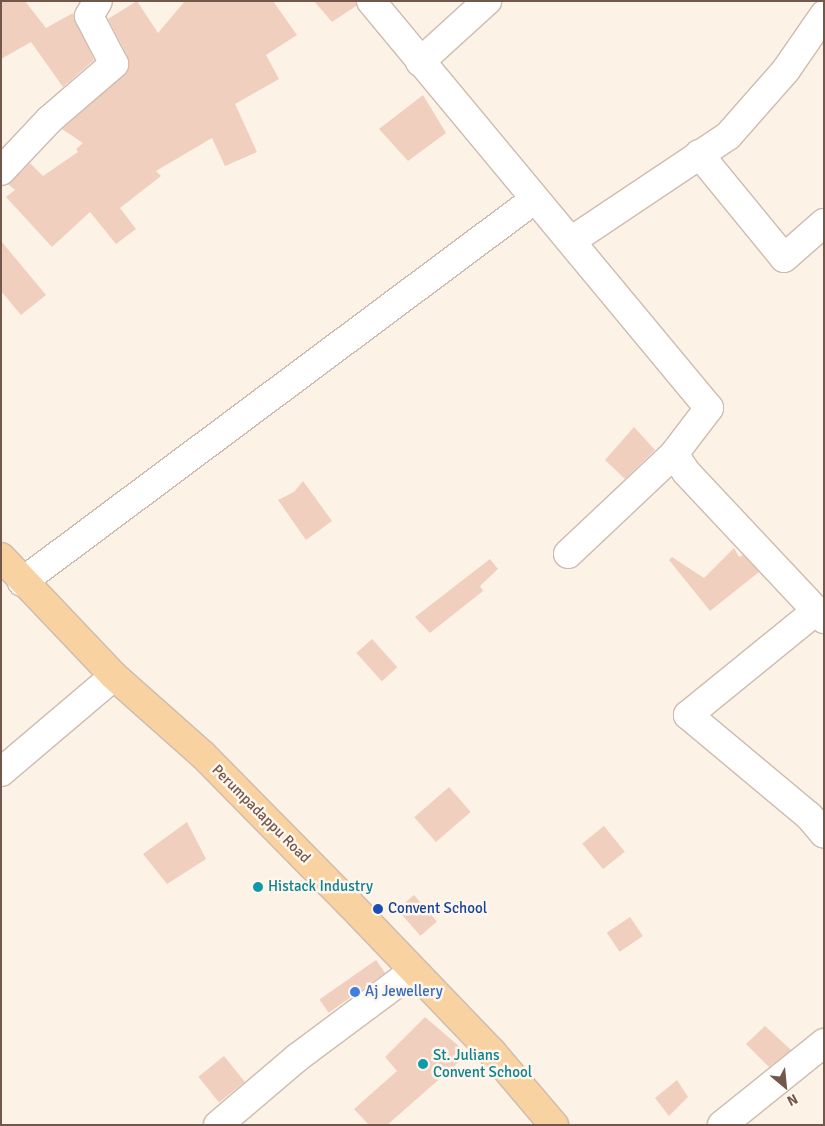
<!DOCTYPE html>
<style>
body{margin:0}
#map{position:relative;width:825px;height:1126px;overflow:hidden;background:#fcf2e6;font-family:Signika,sans-serif}
div>[style]{position:absolute}
[style*='--x']{left:calc(var(--x)*1px);top:calc(var(--y)*1px);width:calc(var(--w)*1px);rotate:calc(var(--a)*1deg)}
.building>*{inset:0;background:#f0cfbe;transform-origin:0 0}
.roads{filter:drop-shadow(1px 0 #cfbbaf) drop-shadow(-1px 0 #cfbbaf) drop-shadow(0 1px #cfbbaf) drop-shadow(0 -1px #cfbbaf)}
.minor>*{height:28px;margin:-14px;padding:0 14px;transform-origin:14px;border-radius:14px;background:#fff}
.major>*{height:28px;margin:-14px;padding:0 14px;transform-origin:14px;border-radius:14px;background:#f8d2a1}
.dots>*{width:14px;height:14px;translate:-50% -50%;box-sizing:border-box;border:2px solid #fef6ec;border-radius:50%}
span{translate:-50% -50%;white-space:nowrap;text-align:center;line-height:1.15;-webkit-text-stroke:5px #fef6ec;paint-order:stroke}
.street-label{font-size:15px;color:#74574b}
.culture-label{font-size:15px;color:#0d838f}
.left{translate:0 -50%;text-align:left}
.transit-label{font-size:15px;color:#164399}
.shop-label{font-size:15px;color:#366cbe}
.frame{position:absolute;inset:0;border:2px solid #74574b;pointer-events:none}
.north{position:absolute;left:760px;top:1061px;width:50px;height:50px;-webkit-text-stroke:4px #fef6ec;paint-order:stroke;rotate:152deg;font-size:14px;font-weight:700;line-height:20px;text-align:center;color:#74574b}
.north::after{content:'';display:block;margin:auto;width:18px;height:22px;background:#74574b;clip-path:polygon(50% 0,100% 100%,50% 72%,0 100%)}
</style>
<div id="map">
<div class="building">
<div style="clip-path:polygon(1px 1px,25px 1px,46px 28px,73px 13px,94px 60px,63px 87px,31px 42px,1px 59px)"></div>
<div style="clip-path:polygon(137px 1px,158px 33px,185px 1px,273px 1px,297px 35px,266px 55px,279px 79px,235px 104px,257px 152px,225px 166px,212px 138px,156px 171px,161px 176px,120px 208px,136px 229px,116px 244px,90px 212px,52px 247px,6px 197px,15px 190px,8px 184px,30px 163px,43px 176px,78px 152px,76px 149px,83px 143px,62px 129px,128px 71px,128px 57px,108px 19px)"></div>
<div style="clip-path:polygon(314px 1px,356px 1px,356px 6px,332px 22px)"></div>
<div style="clip-path:polygon(423px 95px,446px 133px,408px 161px,379px 129px)"></div>
<div style="clip-path:polygon(1px 241px,46px 295px,21px 315px,1px 291px)"></div>
<div style="clip-path:polygon(634px 427px,655px 450px,625px 479px,605px 460px)"></div>
<div style="clip-path:polygon(303px 481px,332px 521px,306px 540px,278px 500px,294px 492px)"></div>
<div style="clip-path:polygon(734px 548px,739px 557px,743px 555px,759px 572px,710px 611px,669px 560px,672px 557px,704px 578px)"></div>
<div style="clip-path:polygon(490px 559px,498px 569px,480px 586px,483px 591px,430px 633px,415px 617px)"></div>
<div style="left:372px;top:639px;width:38px;height:21px;rotate:48deg"></div>
<div style="left:449px;top:787px;width:33px;height:46px;rotate:49deg"></div>
<div style="clip-path:polygon(187px 822px,206px 859px,167px 884px,143px 854px)"></div>
<div style="left:604px;top:826px;width:33px;height:28px;rotate:51deg"></div>
<div style="left:414px;top:895px;width:35px;height:22px;rotate:49deg"></div>
<div style="left:630px;top:917px;width:23px;height:28px;rotate:56deg"></div>
<div style="left:376px;top:960px;width:16px;height:69px;rotate:55deg"></div>
<div style="clip-path:polygon(425px 1017px,468px 1054px,387px 1125px,369px 1125px,354px 1109px,397px 1071px,385px 1057px)"></div>
<div style="clip-path:polygon(765px 1026px,791px 1050px,769px 1067px,746px 1044px)"></div>
<div style="left:224px;top:1056px;width:33px;height:33px;rotate:51deg"></div>
<div style="clip-path:polygon(677px 1080px,688px 1097px,669px 1116px,655px 1098px)"></div>
</div>
<div class="roads">
<div class="minor">
<div style="--x:371;--y:1;--w:529;--a:50.29"></div>
<div style="--x:709;--y:408;--w:58;--a:127.3"></div>
<div style="--x:674;--y:454;--w:22;--a:56"></div>
<div style="--x:686;--y:472;--w:202;--a:46.8"></div>
<div style="--x:420;--y:62;--w:91;--a:-42.3"></div>
<div style="--x:699;--y:154;--w:134;--a:50.7"></div>
<div style="--x:784;--y:258;--w:53;--a:-41.2"></div>
<div style="--x:1;--y:171;--w:70;--a:-46.7"></div>
<div style="--x:49;--y:120;--w:86;--a:-40.7"></div>
<div style="--x:114;--y:64;--w:54;--a:-117.5"></div>
<div style="--x:89;--y:16;--w:17;--a:-59"></div>
<div style="--x:571;--y:241;--w:189;--a:-33.8"></div>
<div style="--x:728;--y:136;--w:88;--a:-48.7"></div>
<div style="--x:786;--y:70;--w:67;--a:-55.4"></div>
<div style="--x:568;--y:554;--w:146;--a:-43.3"></div>
<div style="--x:22;--y:582;--w:640;--a:-36.74"></div>
<div style="--x:816;--y:611;--w:165;--a:140.9"></div>
<div style="--x:688;--y:715;--w:158;--a:39.9"></div>
<div style="--x:809;--y:816;--w:23;--a:50"></div>
<div style="--x:1;--y:772;--w:148;--a:-40.3"></div>
<div style="--x:218;--y:1125;--w:105;--a:-40.4"></div>
<div style="--x:298;--y:1057;--w:142;--a:-36.7"></div>
<div style="--x:722;--y:1125;--w:131;--a:-38.8"></div>
</div>
<div class="major">
<div style="--x:1;--y:557;--w:164;--a:46.5"></div>
<div style="--x:114;--y:676;--w:119;--a:41.6"></div>
<div style="--x:203;--y:755;--w:208;--a:45.4"></div>
<div style="--x:349;--y:903;--w:207;--a:46.2"></div>
<div style="--x:492;--y:1052;--w:96;--a:49.7"></div>
</div>
</div>
<div class="dots">
<div style="left:258px;top:887px;background:#0f9aa8"></div>
<div style="left:378px;top:909px;background:#1a4fb4"></div>
<div style="left:355px;top:992px;background:#3f7fe0"></div>
<div style="left:423px;top:1064px;background:#0f9aa8"></div>
</div>
<div class="street-label">
<span style="left:261px;top:814px;rotate:45deg">Perumpadappu Road</span>
</div>
<div class="culture-label">
<span class="left" style="left:268px;top:887px">Histack Industry</span>
<span class="left" style="left:433px;top:1064px">St. Julians<br>Convent School</span>
</div>
<div class="transit-label">
<span class="left" style="left:388px;top:909px">Convent School</span>
</div>
<div class="shop-label">
<span class="left" style="left:365px;top:992px">Aj Jewellery</span>
</div>
<div class="frame"></div>
<div class="north">N</div>
</div>
